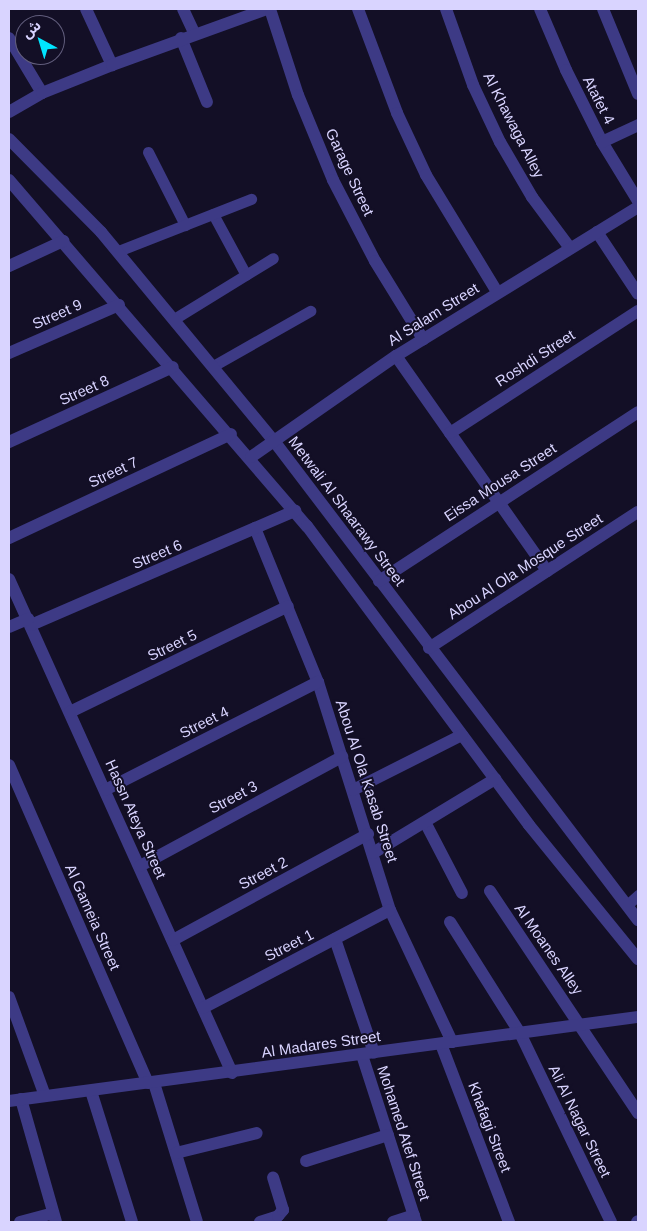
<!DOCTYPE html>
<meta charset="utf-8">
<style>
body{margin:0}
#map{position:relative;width:647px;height:1231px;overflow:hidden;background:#130f26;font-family:Helvetica,"Noto Sans Arabic",sans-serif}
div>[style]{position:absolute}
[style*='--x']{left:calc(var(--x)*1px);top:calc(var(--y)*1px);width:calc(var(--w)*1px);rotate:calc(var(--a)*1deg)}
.lane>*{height:11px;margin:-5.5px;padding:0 5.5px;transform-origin:5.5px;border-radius:5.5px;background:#3d3a85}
.street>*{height:12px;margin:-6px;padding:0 6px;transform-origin:6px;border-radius:6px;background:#3d3a85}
span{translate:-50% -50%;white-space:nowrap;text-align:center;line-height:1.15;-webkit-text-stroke:4px #130f26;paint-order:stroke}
.street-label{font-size:15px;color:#d9d4ff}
.frame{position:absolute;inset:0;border:10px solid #d9d4ff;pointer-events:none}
.north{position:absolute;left:15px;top:15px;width:50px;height:50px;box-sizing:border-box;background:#130f26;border:1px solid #625e7d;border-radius:50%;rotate:321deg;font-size:14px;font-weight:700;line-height:20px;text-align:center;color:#d9d4ff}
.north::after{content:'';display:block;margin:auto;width:18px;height:22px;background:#00e5ff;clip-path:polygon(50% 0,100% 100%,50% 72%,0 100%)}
</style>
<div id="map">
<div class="lane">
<div style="--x:148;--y:152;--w:82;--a:63.1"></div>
<div style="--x:213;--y:214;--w:69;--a:61.6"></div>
<div style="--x:118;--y:251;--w:143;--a:-21.4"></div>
<div style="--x:174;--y:319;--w:116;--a:-31.6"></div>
<div style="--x:213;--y:366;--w:112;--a:-29.6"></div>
<div style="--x:627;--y:905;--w:15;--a:-42"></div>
</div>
<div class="street">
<div style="--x:86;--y:9;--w:62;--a:65.1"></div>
<div style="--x:183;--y:9;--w:26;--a:65"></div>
<div style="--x:270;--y:9;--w:90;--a:72"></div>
<div style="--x:298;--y:95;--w:92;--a:67.6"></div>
<div style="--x:333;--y:180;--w:91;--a:62.6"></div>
<div style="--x:375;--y:261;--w:92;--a:58.4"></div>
<div style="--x:358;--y:9;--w:111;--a:69.4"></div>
<div style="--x:397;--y:113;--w:68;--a:64.9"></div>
<div style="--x:426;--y:175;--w:137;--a:58.7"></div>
<div style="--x:446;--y:9;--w:81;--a:70.4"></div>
<div style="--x:473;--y:85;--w:63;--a:64.7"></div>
<div style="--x:500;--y:142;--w:64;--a:59.8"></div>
<div style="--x:532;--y:197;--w:64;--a:53.3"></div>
<div style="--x:540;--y:9;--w:66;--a:66.9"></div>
<div style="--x:566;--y:70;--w:80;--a:63.4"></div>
<div style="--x:602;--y:142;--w:69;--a:58.6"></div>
<div style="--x:603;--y:9;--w:92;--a:67.6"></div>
<div style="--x:9;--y:38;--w:64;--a:59"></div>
<div style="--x:181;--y:38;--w:69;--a:67.9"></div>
<div style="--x:9;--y:112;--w:38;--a:-30"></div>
<div style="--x:42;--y:93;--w:75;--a:-21.8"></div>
<div style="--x:112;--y:65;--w:165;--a:-19.9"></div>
<div style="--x:9;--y:139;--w:131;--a:45.3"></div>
<div style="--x:101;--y:232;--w:271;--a:50.4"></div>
<div style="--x:274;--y:441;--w:602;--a:52.77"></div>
<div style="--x:602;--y:142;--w:40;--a:-25"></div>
<div style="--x:9;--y:180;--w:457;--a:49.3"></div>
<div style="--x:307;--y:526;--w:372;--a:53.4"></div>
<div style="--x:529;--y:825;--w:173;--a:50.9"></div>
<div style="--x:597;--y:232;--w:74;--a:56.5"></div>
<div style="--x:9;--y:266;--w:60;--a:-24.8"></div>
<div style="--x:9;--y:353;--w:120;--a:-23.6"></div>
<div style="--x:396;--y:356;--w:263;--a:54.9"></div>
<div style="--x:450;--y:433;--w:224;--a:-33"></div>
<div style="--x:9;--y:442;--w:180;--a:-24.6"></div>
<div style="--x:251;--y:457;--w:177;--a:-34.9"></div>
<div style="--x:396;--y:356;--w:284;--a:-31.6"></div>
<div style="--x:255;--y:528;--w:166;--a:67.8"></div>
<div style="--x:318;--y:682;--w:239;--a:72.5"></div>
<div style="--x:390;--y:910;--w:146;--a:64.8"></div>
<div style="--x:9;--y:538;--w:245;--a:-25.1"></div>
<div style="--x:9;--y:579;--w:542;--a:65.7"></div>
<div style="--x:379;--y:581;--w:309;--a:-33.1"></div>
<div style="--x:31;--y:625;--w:288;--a:-23.4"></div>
<div style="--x:9;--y:627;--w:21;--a:-23"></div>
<div style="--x:429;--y:648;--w:249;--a:-33.1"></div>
<div style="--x:70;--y:712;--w:242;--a:-25.9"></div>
<div style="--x:9;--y:765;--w:347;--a:66.4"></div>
<div style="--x:105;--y:790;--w:239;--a:-26.9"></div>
<div style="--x:353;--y:790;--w:122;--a:-26.8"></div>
<div style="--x:425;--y:822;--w:80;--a:62.5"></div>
<div style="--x:373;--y:853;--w:143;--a:-31.2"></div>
<div style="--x:140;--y:866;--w:230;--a:-28.4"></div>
<div style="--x:490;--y:891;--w:267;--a:56.3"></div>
<div style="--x:450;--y:922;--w:131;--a:57.8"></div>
<div style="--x:520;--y:1033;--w:210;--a:64.3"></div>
<div style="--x:335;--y:939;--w:120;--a:71.1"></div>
<div style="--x:173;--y:940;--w:222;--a:-28.5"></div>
<div style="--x:9;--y:997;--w:105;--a:70"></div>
<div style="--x:203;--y:1008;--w:211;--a:-27.7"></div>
<div style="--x:441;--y:1044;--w:191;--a:69.1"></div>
<div style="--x:362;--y:1055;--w:176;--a:72.1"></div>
<div style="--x:154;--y:1083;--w:145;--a:72.8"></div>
<div style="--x:91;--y:1091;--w:137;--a:72.6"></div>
<div style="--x:21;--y:1099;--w:128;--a:74.1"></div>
<div style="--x:9;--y:1101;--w:635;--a:-7.61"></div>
<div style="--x:176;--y:1153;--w:83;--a:-13.9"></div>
<div style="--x:306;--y:1161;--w:86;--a:-17.6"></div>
<div style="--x:20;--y:1222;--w:34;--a:-15"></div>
<div style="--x:260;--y:1222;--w:19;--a:-18"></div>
<div style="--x:278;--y:1216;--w:8;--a:-50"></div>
<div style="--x:283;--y:1210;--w:34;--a:-107"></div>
<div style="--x:393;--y:1222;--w:22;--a:-18"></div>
<div style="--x:637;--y:1222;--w:1;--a:-45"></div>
</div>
<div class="street-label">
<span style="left:599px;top:100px;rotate:63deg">Atafet 4</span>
<span style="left:514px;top:125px;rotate:63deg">Al Khawaga Alley</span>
<span style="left:350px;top:172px;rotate:65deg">Garage Street</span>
<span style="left:57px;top:314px;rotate:-24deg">Street 9</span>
<span style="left:433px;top:314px;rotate:-32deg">Al Salam Street</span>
<span style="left:535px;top:358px;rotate:-33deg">Roshdi Street</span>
<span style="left:84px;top:390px;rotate:-24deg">Street 8</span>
<span style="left:113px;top:472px;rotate:-25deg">Street 7</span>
<span style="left:500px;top:482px;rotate:-33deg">Eissa Mousa Street</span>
<span style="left:347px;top:511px;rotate:53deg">Metwali Al Shaarawy Street</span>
<span style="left:157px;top:554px;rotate:-23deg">Street 6</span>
<span style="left:525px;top:566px;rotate:-33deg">Abou Al Ola Mosque Street</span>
<span style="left:172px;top:645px;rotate:-26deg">Street 5</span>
<span style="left:204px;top:722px;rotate:-27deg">Street 4</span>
<span style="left:367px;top:781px;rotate:72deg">Abou Al Ola Kasab Street</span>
<span style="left:233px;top:797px;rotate:-28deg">Street 3</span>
<span style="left:136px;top:819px;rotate:66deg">Hassn Ateya Street</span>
<span style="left:263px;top:873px;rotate:-28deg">Street 2</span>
<span style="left:93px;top:917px;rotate:66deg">Al Gameia Street</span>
<span style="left:289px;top:945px;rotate:-27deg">Street 1</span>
<span style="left:549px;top:949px;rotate:55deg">Al Moanes Alley</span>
<span style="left:321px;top:1044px;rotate:-8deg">Al Madares Street</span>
<span style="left:580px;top:1121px;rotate:64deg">Ali Al Nagar Street</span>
<span style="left:490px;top:1127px;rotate:69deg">Khafagi Street</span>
<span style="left:404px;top:1133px;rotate:72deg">Mohamed Atef Street</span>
</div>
<div class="frame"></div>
<div class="north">ش</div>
</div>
